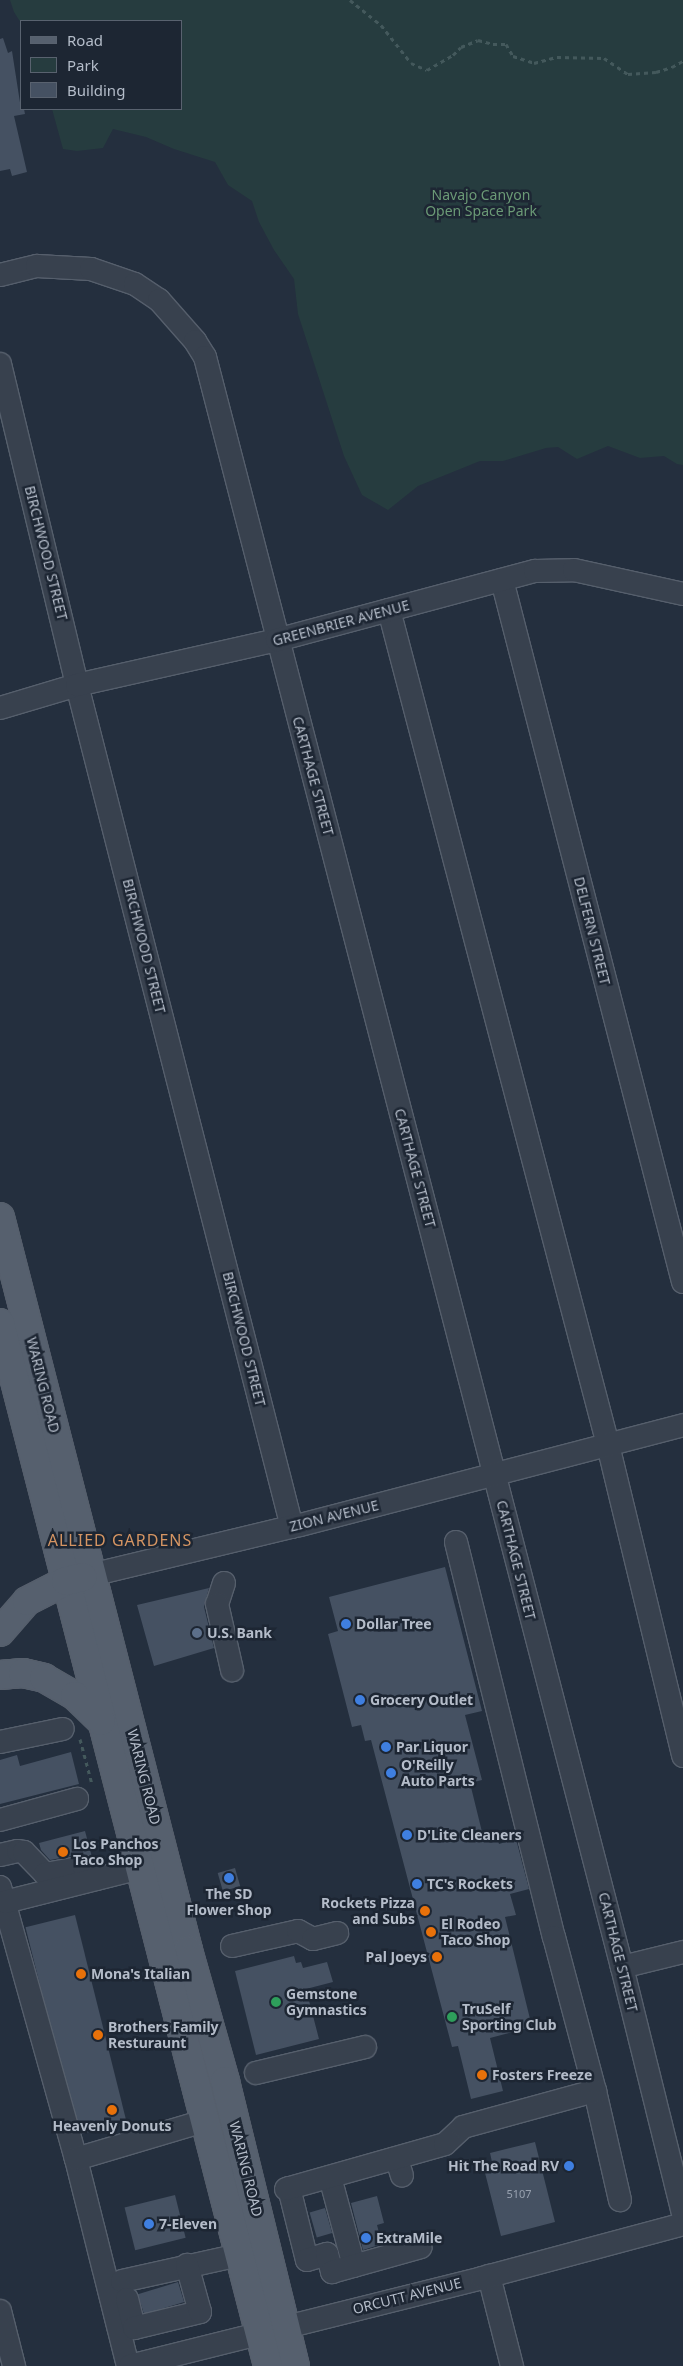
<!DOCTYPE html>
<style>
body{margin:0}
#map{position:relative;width:683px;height:2366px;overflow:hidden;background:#242f3e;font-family:"Noto Sans",sans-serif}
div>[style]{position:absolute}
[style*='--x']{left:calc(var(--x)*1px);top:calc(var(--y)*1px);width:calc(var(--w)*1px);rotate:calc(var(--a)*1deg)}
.green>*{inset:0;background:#263c3f}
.building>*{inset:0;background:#455162;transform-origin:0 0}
.path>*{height:3px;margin-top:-1.5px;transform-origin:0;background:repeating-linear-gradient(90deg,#44595c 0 4px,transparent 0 8px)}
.roads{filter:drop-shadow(1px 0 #565f6c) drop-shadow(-1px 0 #565f6c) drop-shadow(0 1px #565f6c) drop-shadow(0 -1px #565f6c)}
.minor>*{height:22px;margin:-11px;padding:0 11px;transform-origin:11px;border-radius:11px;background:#38414e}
.major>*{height:28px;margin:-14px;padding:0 14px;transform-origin:14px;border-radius:14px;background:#56606e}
.dots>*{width:14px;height:14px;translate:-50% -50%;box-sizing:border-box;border:2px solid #1d2633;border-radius:50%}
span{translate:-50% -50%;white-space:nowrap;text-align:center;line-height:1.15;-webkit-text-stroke:5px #1d2633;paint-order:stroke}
.number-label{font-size:11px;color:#98a1af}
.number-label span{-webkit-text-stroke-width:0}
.park-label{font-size:14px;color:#6b9a76}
.street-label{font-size:14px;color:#b4bcc9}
.poi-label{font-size:14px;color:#b4bcc9;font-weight:700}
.left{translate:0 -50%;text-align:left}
.right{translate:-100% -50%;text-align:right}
.quarter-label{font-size:16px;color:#d59563;letter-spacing:1px}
.legend{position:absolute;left:20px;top:20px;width:162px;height:90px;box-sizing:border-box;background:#1d2633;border:1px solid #59626f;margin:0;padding:6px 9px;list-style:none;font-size:15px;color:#b4bcc9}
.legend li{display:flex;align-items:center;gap:10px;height:25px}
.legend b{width:25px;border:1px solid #59626f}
</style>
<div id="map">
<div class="green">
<div style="clip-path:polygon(10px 0,683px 0,683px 465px,677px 464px,664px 456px,640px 458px,608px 446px,577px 459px,558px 447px,546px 448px,503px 461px,480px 461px,418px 486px,388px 510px,362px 495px,344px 456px,311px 354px,298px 314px,294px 279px,274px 250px,259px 222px,252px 201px,228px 185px,215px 162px,174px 149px,146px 137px,113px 129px,103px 148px,77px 151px,63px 149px,52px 109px,181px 109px,181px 21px,21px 23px,14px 12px)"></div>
</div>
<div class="building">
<div style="clip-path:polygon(3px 38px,8px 53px,12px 51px,21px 109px,24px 109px,25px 114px,14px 116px,27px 172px,12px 176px,10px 169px,0 171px,0 39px)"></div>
<div style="clip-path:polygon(445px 1567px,482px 1711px,465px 1715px,482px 1780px,470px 1783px,483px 1836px,496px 1833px,499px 1844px,516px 1839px,529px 1889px,510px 1894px,516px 1915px,505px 1917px,532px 2027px,490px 2038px,503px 2091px,471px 2099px,458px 2046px,452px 2047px,371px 1740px,365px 1741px,361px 1725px,352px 1727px,328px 1634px,338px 1631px,329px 1597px)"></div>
<div style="clip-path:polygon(209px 1588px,204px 1607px,214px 1648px,154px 1666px,137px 1605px)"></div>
<div style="clip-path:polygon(71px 1752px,79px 1784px,0 1804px,0 1760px,17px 1755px,20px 1766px)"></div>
<div style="clip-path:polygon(85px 1831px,92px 1857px,82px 1854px,50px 1860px,41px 1850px,39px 1843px)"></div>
<div style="left:235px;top:1868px;width:19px;height:18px;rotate:74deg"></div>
<div style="left:75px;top:1915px;width:214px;height:51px;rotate:76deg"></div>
<div style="clip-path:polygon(294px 1956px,296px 1963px,301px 1962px,303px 1968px,327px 1962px,333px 1982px,306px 1989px,319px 2039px,256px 2055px,235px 1971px)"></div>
<div style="clip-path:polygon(535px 2142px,555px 2222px,501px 2236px,483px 2165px,492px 2162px,490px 2153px)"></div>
<div style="left:175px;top:2195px;width:44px;height:52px;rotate:76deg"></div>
<div style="clip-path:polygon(377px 2196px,384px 2223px,377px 2225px,382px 2244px,363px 2250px,351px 2203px)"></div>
<div style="left:325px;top:2208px;width:26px;height:16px;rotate:74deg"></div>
<div style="left:178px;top:2282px;width:21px;height:42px;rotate:73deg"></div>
</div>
<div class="path">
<div style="--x:350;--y:0;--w:40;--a:39"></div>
<div style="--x:381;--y:25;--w:48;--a:51.7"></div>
<div style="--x:411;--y:63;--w:17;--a:24"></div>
<div style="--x:427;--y:70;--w:30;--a:-30"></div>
<div style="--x:453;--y:55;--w:11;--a:-45"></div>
<div style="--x:461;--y:47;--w:18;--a:-22"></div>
<div style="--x:478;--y:40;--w:16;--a:15"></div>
<div style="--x:493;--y:44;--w:13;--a:0"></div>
<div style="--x:506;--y:44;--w:14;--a:60"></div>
<div style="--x:513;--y:56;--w:22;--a:18"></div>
<div style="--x:534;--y:63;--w:24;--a:-15"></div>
<div style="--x:557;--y:57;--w:47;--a:1.2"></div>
<div style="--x:604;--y:58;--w:29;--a:34"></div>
<div style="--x:628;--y:74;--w:28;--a:-4"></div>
<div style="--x:656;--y:72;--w:17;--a:-17"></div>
<div style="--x:672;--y:67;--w:13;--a:-29"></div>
<div style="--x:80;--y:1739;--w:47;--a:75.1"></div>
</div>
<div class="roads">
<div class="minor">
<div style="--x:0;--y:275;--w:38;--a:-14"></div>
<div style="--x:37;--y:266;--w:54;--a:3.2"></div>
<div style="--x:91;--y:269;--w:46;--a:18.8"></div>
<div style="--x:135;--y:284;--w:29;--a:34"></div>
<div style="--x:159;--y:300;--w:55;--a:48.7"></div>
<div style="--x:195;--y:341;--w:19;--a:58"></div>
<div style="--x:205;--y:357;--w:1663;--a:75.48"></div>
<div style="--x:622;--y:1967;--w:253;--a:76.1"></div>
<div style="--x:0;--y:364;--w:330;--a:76.5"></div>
<div style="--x:77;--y:685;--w:869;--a:75.68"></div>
<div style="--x:502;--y:580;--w:725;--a:75.54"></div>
<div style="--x:389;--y:610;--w:863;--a:75.3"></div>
<div style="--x:608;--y:1445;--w:320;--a:76.4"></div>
<div style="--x:0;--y:708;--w:80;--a:-16.6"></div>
<div style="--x:77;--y:685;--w:205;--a:-12.7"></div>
<div style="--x:277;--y:640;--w:267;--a:-15"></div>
<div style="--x:535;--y:571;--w:39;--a:-1"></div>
<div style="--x:574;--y:570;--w:112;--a:12.4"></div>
<div style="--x:456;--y:1542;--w:407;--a:76.1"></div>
<div style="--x:554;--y:1937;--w:159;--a:75.1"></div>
<div style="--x:595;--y:2091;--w:112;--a:77.1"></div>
<div style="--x:91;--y:1575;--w:215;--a:-13.5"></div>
<div style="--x:300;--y:1525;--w:396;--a:-14.6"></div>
<div style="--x:224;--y:1583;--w:22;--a:108"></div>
<div style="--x:217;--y:1604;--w:68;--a:77.2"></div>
<div style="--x:0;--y:1742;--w:64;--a:-11.7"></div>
<div style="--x:0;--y:1820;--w:80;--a:-15.3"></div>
<div style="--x:0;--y:1855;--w:18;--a:-13"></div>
<div style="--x:18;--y:1851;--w:6;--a:9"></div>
<div style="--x:24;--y:1852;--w:30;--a:46"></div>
<div style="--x:45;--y:1874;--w:40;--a:-10"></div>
<div style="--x:84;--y:1867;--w:17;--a:45"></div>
<div style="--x:0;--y:1887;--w:282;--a:74.4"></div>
<div style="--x:76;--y:2159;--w:213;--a:75.9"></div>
<div style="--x:5;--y:1902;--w:139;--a:-14.1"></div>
<div style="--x:232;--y:1946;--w:68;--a:-12.8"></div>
<div style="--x:298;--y:1931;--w:17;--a:28"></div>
<div style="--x:313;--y:1939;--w:25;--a:-14"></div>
<div style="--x:622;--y:1967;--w:63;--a:-13.8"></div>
<div style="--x:256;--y:2073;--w:112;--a:-13.4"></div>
<div style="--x:76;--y:2159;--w:134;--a:-16.5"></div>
<div style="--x:393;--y:2159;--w:9;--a:49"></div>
<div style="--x:399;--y:2166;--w:10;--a:73"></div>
<div style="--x:330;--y:2177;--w:92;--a:74.9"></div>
<div style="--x:289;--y:2188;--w:74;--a:76"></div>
<div style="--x:307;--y:2260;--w:21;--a:-17"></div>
<div style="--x:327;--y:2254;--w:19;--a:74"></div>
<div style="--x:332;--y:2272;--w:92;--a:-15.7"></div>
<div style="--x:286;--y:2189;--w:165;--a:-15.8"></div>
<div style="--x:445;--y:2144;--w:25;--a:-43"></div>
<div style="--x:463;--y:2127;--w:137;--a:-15.3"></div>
<div style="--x:489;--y:2276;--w:93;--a:75.7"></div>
<div style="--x:122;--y:2281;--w:120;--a:-12.5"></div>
<div style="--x:127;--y:2299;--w:30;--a:76"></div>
<div style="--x:134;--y:2328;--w:68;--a:-13.6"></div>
<div style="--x:200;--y:2312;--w:49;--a:-105.5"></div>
<div style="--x:0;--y:2311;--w:57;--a:75.7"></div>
<div style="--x:130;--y:2366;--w:363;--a:-14"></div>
<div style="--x:482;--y:2278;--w:208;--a:-15"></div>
</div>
<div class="major">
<div style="--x:0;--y:1217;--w:757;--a:75.61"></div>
<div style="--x:188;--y:1950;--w:136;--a:74.2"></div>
<div style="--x:225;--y:2081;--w:293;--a:76.2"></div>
<div style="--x:0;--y:1323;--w:1077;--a:75.59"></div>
<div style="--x:0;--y:1632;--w:41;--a:-48.9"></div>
<div style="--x:27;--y:1601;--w:44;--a:-27.1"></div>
<div style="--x:66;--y:1581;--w:17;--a:-13"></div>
<div style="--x:0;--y:1675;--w:23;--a:-5"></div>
<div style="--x:23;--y:1673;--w:22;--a:13"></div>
<div style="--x:44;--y:1678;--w:36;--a:30"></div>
<div style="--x:75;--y:1696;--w:36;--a:44"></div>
</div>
</div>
<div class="dots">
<div style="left:346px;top:1624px;background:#3f7fe0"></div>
<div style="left:197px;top:1633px;background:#5c6f8a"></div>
<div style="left:360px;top:1700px;background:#3f7fe0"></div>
<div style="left:386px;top:1747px;background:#3f7fe0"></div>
<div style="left:391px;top:1773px;background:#3f7fe0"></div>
<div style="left:407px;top:1835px;background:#3f7fe0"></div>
<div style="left:63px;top:1852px;background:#e8710a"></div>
<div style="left:229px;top:1878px;background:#3f7fe0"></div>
<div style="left:417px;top:1884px;background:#3f7fe0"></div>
<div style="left:425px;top:1911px;background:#e8710a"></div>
<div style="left:431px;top:1932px;background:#e8710a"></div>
<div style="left:437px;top:1957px;background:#e8710a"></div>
<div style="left:81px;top:1974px;background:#e8710a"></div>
<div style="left:276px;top:2002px;background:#2e9e5b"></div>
<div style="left:452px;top:2017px;background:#2e9e5b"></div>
<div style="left:98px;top:2035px;background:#e8710a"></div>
<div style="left:482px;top:2075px;background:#e8710a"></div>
<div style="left:112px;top:2110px;background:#e8710a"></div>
<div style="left:569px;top:2166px;background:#3f7fe0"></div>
<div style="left:149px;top:2224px;background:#3f7fe0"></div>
<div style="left:366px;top:2238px;background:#3f7fe0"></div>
</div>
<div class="number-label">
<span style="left:519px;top:2194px">5107</span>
</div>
<div class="park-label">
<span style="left:481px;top:203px">Navajo Canyon<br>Open Space Park</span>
</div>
<div class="street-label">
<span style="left:46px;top:553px;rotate:76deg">BIRCHWOOD STREET</span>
<span style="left:341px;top:623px;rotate:-15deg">GREENBRIER AVENUE</span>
<span style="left:313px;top:776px;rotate:75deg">CARTHAGE STREET</span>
<span style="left:592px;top:931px;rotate:76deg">DELFERN STREET</span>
<span style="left:144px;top:946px;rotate:76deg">BIRCHWOOD STREET</span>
<span style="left:415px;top:1168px;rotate:75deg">CARTHAGE STREET</span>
<span style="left:244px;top:1339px;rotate:76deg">BIRCHWOOD STREET</span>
<span style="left:43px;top:1385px;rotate:76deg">WARING ROAD</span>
<span style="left:334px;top:1516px;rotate:-14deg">ZION AVENUE</span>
<span style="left:516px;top:1560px;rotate:76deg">CARTHAGE STREET</span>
<span style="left:144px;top:1777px;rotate:76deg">WARING ROAD</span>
<span style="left:618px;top:1952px;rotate:76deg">CARTHAGE STREET</span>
<span style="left:246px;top:2169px;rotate:76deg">WARING ROAD</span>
<span style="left:407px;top:2296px;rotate:-14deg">ORCUTT AVENUE</span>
</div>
<div class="poi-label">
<span class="left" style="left:356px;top:1624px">Dollar Tree</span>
<span class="left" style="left:207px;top:1633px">U.S. Bank</span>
<span class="left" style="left:370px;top:1700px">Grocery Outlet</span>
<span class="left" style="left:396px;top:1747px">Par Liquor</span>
<span class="left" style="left:401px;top:1773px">O'Reilly<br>Auto Parts</span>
<span class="left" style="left:417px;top:1835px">D'Lite Cleaners</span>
<span class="left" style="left:73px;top:1852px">Los Panchos<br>Taco Shop</span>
<span class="left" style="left:427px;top:1884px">TC's Rockets</span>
<span style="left:229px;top:1902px">The SD<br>Flower Shop</span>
<span class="right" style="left:415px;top:1911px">Rockets Pizza<br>and Subs</span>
<span class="left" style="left:441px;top:1932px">El Rodeo<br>Taco Shop</span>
<span class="right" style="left:427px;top:1957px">Pal Joeys</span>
<span class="left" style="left:91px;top:1974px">Mona's Italian</span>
<span class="left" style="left:286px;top:2002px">Gemstone<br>Gymnastics</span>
<span class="left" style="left:462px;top:2017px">TruSelf<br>Sporting Club</span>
<span class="left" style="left:108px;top:2035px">Brothers Family<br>Resturaunt</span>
<span class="left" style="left:492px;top:2075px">Fosters Freeze</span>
<span style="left:112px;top:2126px">Heavenly Donuts</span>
<span class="right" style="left:559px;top:2166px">Hit The Road RV</span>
<span class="left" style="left:159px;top:2224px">7-Eleven</span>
<span class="left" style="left:376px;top:2238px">ExtraMile</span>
</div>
<div class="quarter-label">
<span style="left:120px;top:1540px">ALLIED GARDENS</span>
</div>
<ul class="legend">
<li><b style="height:6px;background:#56606e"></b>Road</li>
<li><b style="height:14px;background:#263c3f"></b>Park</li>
<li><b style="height:14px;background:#455162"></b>Building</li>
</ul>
</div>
